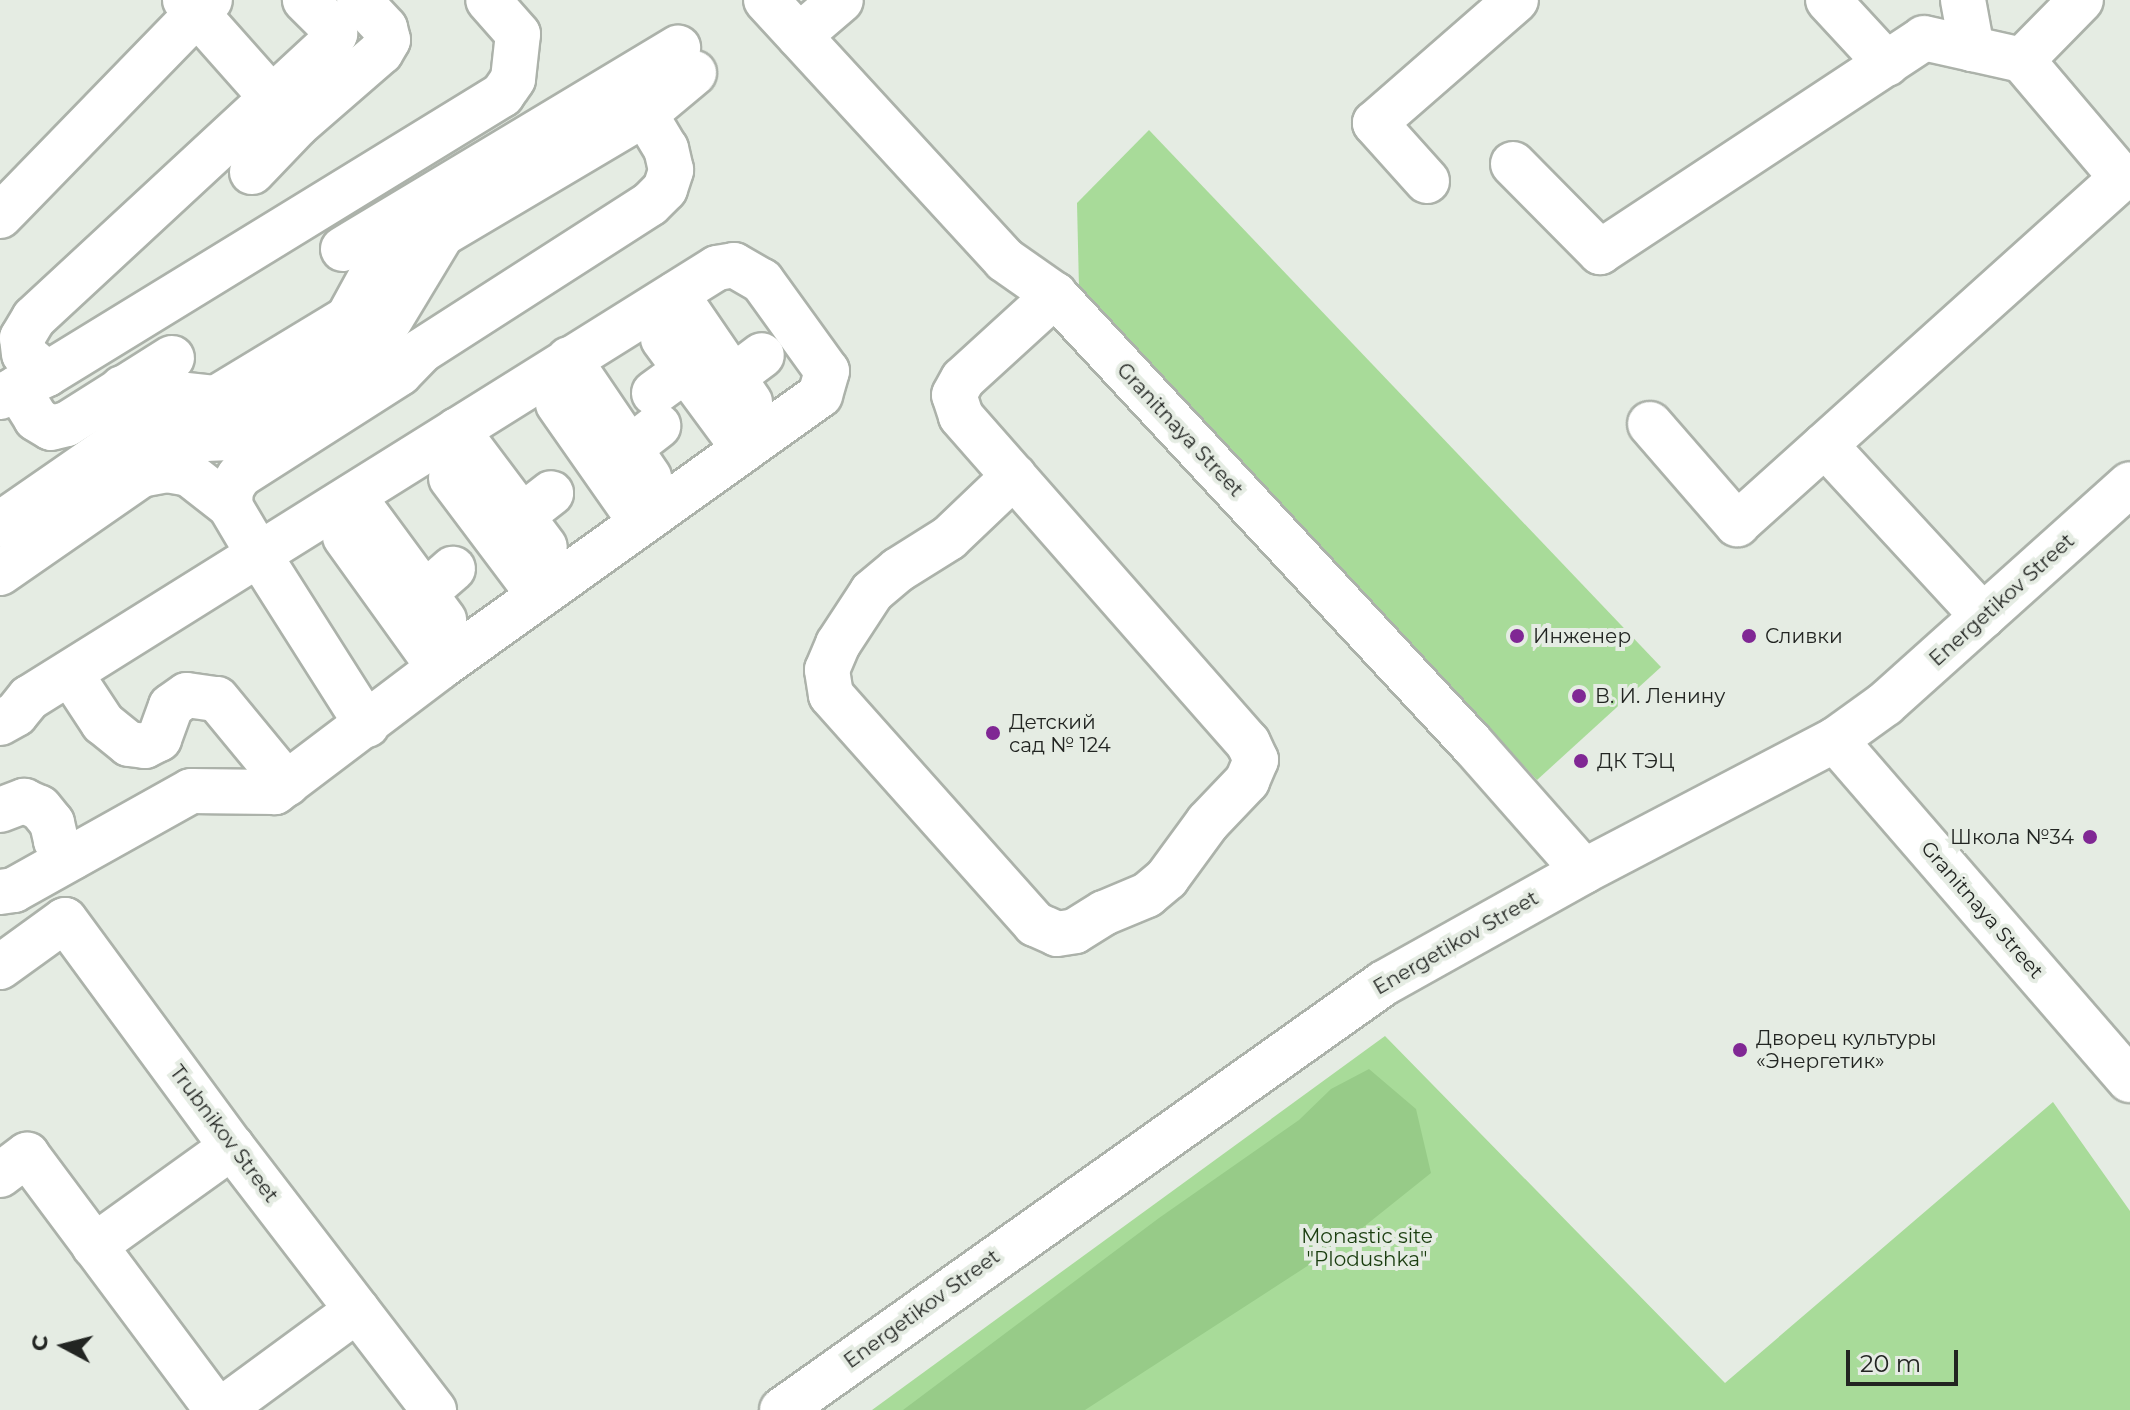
<!DOCTYPE html>
<meta charset="utf-8">
<style>
body{margin:0}
#map{position:relative;width:2130px;height:1410px;overflow:hidden;background:#e5ece3;font-family:Montserrat,sans-serif}
div>[style]{position:absolute}
[style*='--x']{left:calc(var(--x)*1px);top:calc(var(--y)*1px);width:calc(var(--w)*1px);rotate:calc(var(--a)*1deg)}
.green>*{inset:0;background:#a8db99}
.forest>*{inset:0;background:#97cb88}
.roads{filter:drop-shadow(2px 0 #acb2aa) drop-shadow(-2px 0 #acb2aa) drop-shadow(0 2px #acb2aa) drop-shadow(0 -2px #acb2aa)}
.minor>*{height:44px;margin:-22px;padding:0 22px;transform-origin:22px;border-radius:22px;background:#fff}
.dots>*{width:22px;height:22px;translate:-50% -50%;box-sizing:border-box;border:4px solid #e5ece3;border-radius:50%}
span{translate:-50% -50%;white-space:nowrap;text-align:center;line-height:1.15;-webkit-text-stroke:8px #e5ece3;paint-order:stroke}
.street-label{font-size:20px;color:#222522}
.poi-label{font-size:20px;color:#222522}
.left{translate:0 -50%;text-align:left}
.right{translate:-100% -50%;text-align:right}
.park-label{font-size:20px;color:#1a3d0f}
.north{position:absolute;left:24px;top:1306px;width:80px;height:80px;-webkit-text-stroke:6px #e5ece3;paint-order:stroke;rotate:277deg;font-size:22px;font-weight:700;line-height:32px;text-align:center;color:#222522}
.north::after{content:'';display:block;margin:auto;width:28px;height:36px;background:#222522;clip-path:polygon(50% 0,100% 100%,50% 72%,0 100%)}
.scale{position:absolute;left:1846px;top:1350px;width:112px;height:36px;box-sizing:border-box;border:4px solid #222522;border-top:0;padding-left:10px;font-size:24px;line-height:28px;white-space:nowrap;color:#222522;-webkit-text-stroke:6px #e5ece3;paint-order:stroke}
</style>
<div id="map">
<div class="green">
<div style="clip-path:polygon(1149px 130px,1661px 667px,1537px 780px,1079px 288px,1077px 203px)"></div>
<div style="clip-path:polygon(1385px 1036px,1725px 1383px,2053px 1102px,2130px 1211px,2130px 1410px,872px 1410px)"></div>
</div>
<div class="forest">
<div style="clip-path:polygon(1369px 1069px,1416px 1109px,1431px 1173px,1346px 1241px,1085px 1410px,903px 1410px,1159px 1218px,1299px 1120px,1331px 1089px)"></div>
</div>
<div class="roads">
<div class="minor">
<div style="--x:185;--y:0;--w:157;--a:48.4"></div>
<div style="--x:766;--y:0;--w:353;--a:47.4"></div>
<div style="--x:1005;--y:260;--w:61;--a:35"></div>
<div style="--x:1055;--y:295;--w:613;--a:47.12"></div>
<div style="--x:1472;--y:744;--w:169;--a:48.6"></div>
<div style="--x:1828;--y:0;--w:87;--a:47.3"></div>
<div style="--x:1963;--y:0;--w:50;--a:79.6"></div>
<div style="--x:799;--y:36;--w:55;--a:-40.6"></div>
<div style="--x:1513;--y:164;--w:124;--a:45.3"></div>
<div style="--x:1600;--y:252;--w:388;--a:-33.4"></div>
<div style="--x:1924;--y:38;--w:100;--a:12.7"></div>
<div style="--x:252;--y:172;--w:65;--a:-46.2"></div>
<div style="--x:297;--y:125;--w:111;--a:-41"></div>
<div style="--x:381;--y:52;--w:14;--a:-60"></div>
<div style="--x:388;--y:40;--w:12;--a:-104"></div>
<div style="--x:385;--y:28;--w:38;--a:-133"></div>
<div style="--x:1427;--y:181;--w:78;--a:-131.9"></div>
<div style="--x:1375;--y:123;--w:187;--a:-41.1"></div>
<div style="--x:0;--y:216;--w:301;--a:-45.8"></div>
<div style="--x:343;--y:249;--w:391;--a:-31"></div>
<div style="--x:676;--y:294;--w:131;--a:55.6"></div>
<div style="--x:663;--y:339;--w:137;--a:53.6"></div>
<div style="--x:569;--y:359;--w:143;--a:55.9"></div>
<div style="--x:47;--y:374;--w:30;--a:-139"></div>
<div style="--x:24;--y:354;--w:16;--a:-97"></div>
<div style="--x:22;--y:338;--w:23;--a:-59"></div>
<div style="--x:34;--y:318;--w:402;--a:-42.8"></div>
<div style="--x:329;--y:45;--w:13;--a:-61"></div>
<div style="--x:335;--y:34;--w:9;--a:-117"></div>
<div style="--x:331;--y:26;--w:37;--a:-135"></div>
<div style="--x:733;--y:377;--w:36;--a:-37"></div>
<div style="--x:17;--y:388;--w:36;--a:58"></div>
<div style="--x:36;--y:419;--w:17;--a:31"></div>
<div style="--x:51;--y:428;--w:16;--a:-14"></div>
<div style="--x:67;--y:424;--w:124;--a:-32.2"></div>
<div style="--x:122;--y:388;--w:95;--a:6.1"></div>
<div style="--x:216;--y:398;--w:154;--a:-31.2"></div>
<div style="--x:348;--y:318;--w:121;--a:-61.3"></div>
<div style="--x:654;--y:393;--w:39;--a:-36"></div>
<div style="--x:0;--y:397;--w:52;--a:-26.1"></div>
<div style="--x:47;--y:374;--w:534;--a:-31.52"></div>
<div style="--x:502;--y:95;--w:19;--a:-55"></div>
<div style="--x:513;--y:79;--w:45;--a:-83.7"></div>
<div style="--x:518;--y:34;--w:45;--a:-131.4"></div>
<div style="--x:558;--y:404;--w:143;--a:55"></div>
<div style="--x:1650;--y:424;--w:133;--a:49"></div>
<div style="--x:1737;--y:524;--w:518;--a:-41.95"></div>
<div style="--x:2122;--y:178;--w:155;--a:-130.3"></div>
<div style="--x:2022;--y:60;--w:84;--a:-45.5"></div>
<div style="--x:457;--y:430;--w:146;--a:53.1"></div>
<div style="--x:1825;--y:445;--w:233;--a:47.3"></div>
<div style="--x:630;--y:448;--w:36;--a:-38"></div>
<div style="--x:1014;--y:476;--w:90;--a:136.4"></div>
<div style="--x:949;--y:538;--w:60;--a:147.9"></div>
<div style="--x:898;--y:570;--w:34;--a:140"></div>
<div style="--x:872;--y:592;--w:62;--a:123.2"></div>
<div style="--x:838;--y:644;--w:28;--a:113"></div>
<div style="--x:827;--y:670;--w:25;--a:81"></div>
<div style="--x:831;--y:695;--w:307;--a:48.3"></div>
<div style="--x:1035;--y:924;--w:24;--a:24"></div>
<div style="--x:1057;--y:934;--w:18;--a:-9"></div>
<div style="--x:1075;--y:931;--w:34;--a:-32"></div>
<div style="--x:1104;--y:913;--w:47;--a:-22.7"></div>
<div style="--x:1147;--y:895;--w:26;--a:-40"></div>
<div style="--x:1167;--y:878;--w:69;--a:-53.8"></div>
<div style="--x:1208;--y:822;--w:57;--a:-46.4"></div>
<div style="--x:1247;--y:781;--w:23;--a:-67"></div>
<div style="--x:1256;--y:760;--w:19;--a:-115"></div>
<div style="--x:1248;--y:743;--w:435;--a:-131.3"></div>
<div style="--x:961;--y:416;--w:22;--a:-108"></div>
<div style="--x:954;--y:395;--w:18;--a:-61"></div>
<div style="--x:963;--y:379;--w:125;--a:-42.4"></div>
<div style="--x:451;--y:478;--w:146;--a:53.1"></div>
<div style="--x:353;--y:496;--w:154;--a:53.7"></div>
<div style="--x:522;--y:516;--w:37;--a:-38"></div>
<div style="--x:0;--y:524;--w:162;--a:-34.7"></div>
<div style="--x:133;--y:432;--w:72;--a:5.6"></div>
<div style="--x:205;--y:439;--w:26;--a:-2"></div>
<div style="--x:231;--y:438;--w:166;--a:-32"></div>
<div style="--x:372;--y:350;--w:135;--a:-58.9"></div>
<div style="--x:442;--y:234;--w:236;--a:-30.6"></div>
<div style="--x:645;--y:114;--w:64;--a:-39.9"></div>
<div style="--x:345;--y:537;--w:161;--a:54.3"></div>
<div style="--x:0;--y:573;--w:172;--a:-34.8"></div>
<div style="--x:141;--y:475;--w:26;--a:-11"></div>
<div style="--x:167;--y:470;--w:22;--a:10"></div>
<div style="--x:189;--y:474;--w:52;--a:38"></div>
<div style="--x:425;--y:593;--w:37;--a:-41"></div>
<div style="--x:70;--y:673;--w:60;--a:56.6"></div>
<div style="--x:103;--y:723;--w:33;--a:39"></div>
<div style="--x:129;--y:744;--w:16;--a:7"></div>
<div style="--x:145;--y:746;--w:16;--a:-27"></div>
<div style="--x:159;--y:739;--w:35;--a:-70"></div>
<div style="--x:171;--y:706;--w:19;--a:-35"></div>
<div style="--x:187;--y:695;--w:30;--a:8"></div>
<div style="--x:217;--y:699;--w:110;--a:50.5"></div>
<div style="--x:0;--y:723;--w:18;--a:-29"></div>
<div style="--x:16;--y:714;--w:21;--a:-51"></div>
<div style="--x:29;--y:698;--w:811;--a:-32.01"></div>
<div style="--x:717;--y:268;--w:17;--a:-10"></div>
<div style="--x:734;--y:265;--w:32;--a:30"></div>
<div style="--x:762;--y:281;--w:111;--a:54.2"></div>
<div style="--x:827;--y:371;--w:25;--a:106"></div>
<div style="--x:820;--y:395;--w:469;--a:144.4"></div>
<div style="--x:439;--y:668;--w:206;--a:142.9"></div>
<div style="--x:275;--y:792;--w:84;--a:-179.3"></div>
<div style="--x:191;--y:791;--w:203;--a:150.8"></div>
<div style="--x:14;--y:890;--w:14;--a:172"></div>
<div style="--x:367;--y:725;--w:201;--a:-122.4"></div>
<div style="--x:259;--y:555;--w:57;--a:-120.6"></div>
<div style="--x:230;--y:506;--w:17;--a:-87"></div>
<div style="--x:231;--y:489;--w:15;--a:-58"></div>
<div style="--x:239;--y:476;--w:191;--a:-32.6"></div>
<div style="--x:400;--y:373;--w:30;--a:-46"></div>
<div style="--x:421;--y:351;--w:272;--a:-32.7"></div>
<div style="--x:650;--y:204;--w:21;--a:-45"></div>
<div style="--x:665;--y:189;--w:20;--a:-72"></div>
<div style="--x:671;--y:170;--w:22;--a:-103"></div>
<div style="--x:666;--y:149;--w:41;--a:-121"></div>
<div style="--x:1835;--y:740;--w:450;--a:49.1"></div>
<div style="--x:0;--y:810;--w:26;--a:-21"></div>
<div style="--x:24;--y:801;--w:17;--a:24"></div>
<div style="--x:40;--y:808;--w:19;--a:51"></div>
<div style="--x:52;--y:823;--w:18;--a:77"></div>
<div style="--x:56;--y:841;--w:23;--a:45"></div>
<div style="--x:0;--y:967;--w:80;--a:-35.9"></div>
<div style="--x:65;--y:920;--w:282;--a:53.7"></div>
<div style="--x:232;--y:1147;--w:332;--a:52.5"></div>
<div style="--x:0;--y:1175;--w:34;--a:-37"></div>
<div style="--x:27;--y:1155;--w:318;--a:53.3"></div>
<div style="--x:94;--y:1246;--w:170;--a:-35.7"></div>
<div style="--x:221;--y:1410;--w:169;--a:-36.3"></div>
<div style="--x:782;--y:1410;--w:738;--a:-35.35"></div>
<div style="--x:1384;--y:983;--w:229;--a:-29.2"></div>
<div style="--x:1584;--y:871;--w:283;--a:-27.6"></div>
<div style="--x:1835;--y:740;--w:62;--a:-35.8"></div>
<div style="--x:1885;--y:704;--w:329;--a:-41.9"></div>
</div>
</div>
<div class="dots">
<div style="left:1517px;top:636px;background:#802794"></div>
<div style="left:1749px;top:636px;background:#802794"></div>
<div style="left:1579px;top:696px;background:#802794"></div>
<div style="left:993px;top:733px;background:#802794"></div>
<div style="left:1581px;top:761px;background:#802794"></div>
<div style="left:2090px;top:837px;background:#802794"></div>
<div style="left:1740px;top:1050px;background:#802794"></div>
</div>
<div class="street-label">
<span style="left:1180px;top:430px;rotate:47deg">Granitnaya Street</span>
<span style="left:2002px;top:600px;rotate:-42deg">Energetikov Street</span>
<span style="left:1982px;top:910px;rotate:49deg">Granitnaya Street</span>
<span style="left:1456px;top:943px;rotate:-30deg">Energetikov Street</span>
<span style="left:224px;top:1134px;rotate:53deg">Trubnikov Street</span>
<span style="left:922px;top:1309px;rotate:-36deg">Energetikov Street</span>
</div>
<div class="poi-label">
<span class="left" style="left:1533px;top:636px">Инженер</span>
<span class="left" style="left:1765px;top:636px">Сливки</span>
<span class="left" style="left:1595px;top:696px">В. И. Ленину</span>
<span class="left" style="left:1009px;top:734px">Детский<br>сад № 124</span>
<span class="left" style="left:1597px;top:761px">ДК ТЭЦ</span>
<span class="right" style="left:2074px;top:837px">Школа №34</span>
<span class="left" style="left:1756px;top:1050px">Дворец культуры<br>«Энергетик»</span>
</div>
<div class="park-label">
<span style="left:1367px;top:1248px">Monastic site<br>"Plodushka"</span>
</div>
<div class="north">С</div>
<div class="scale">20 m</div>
</div>
